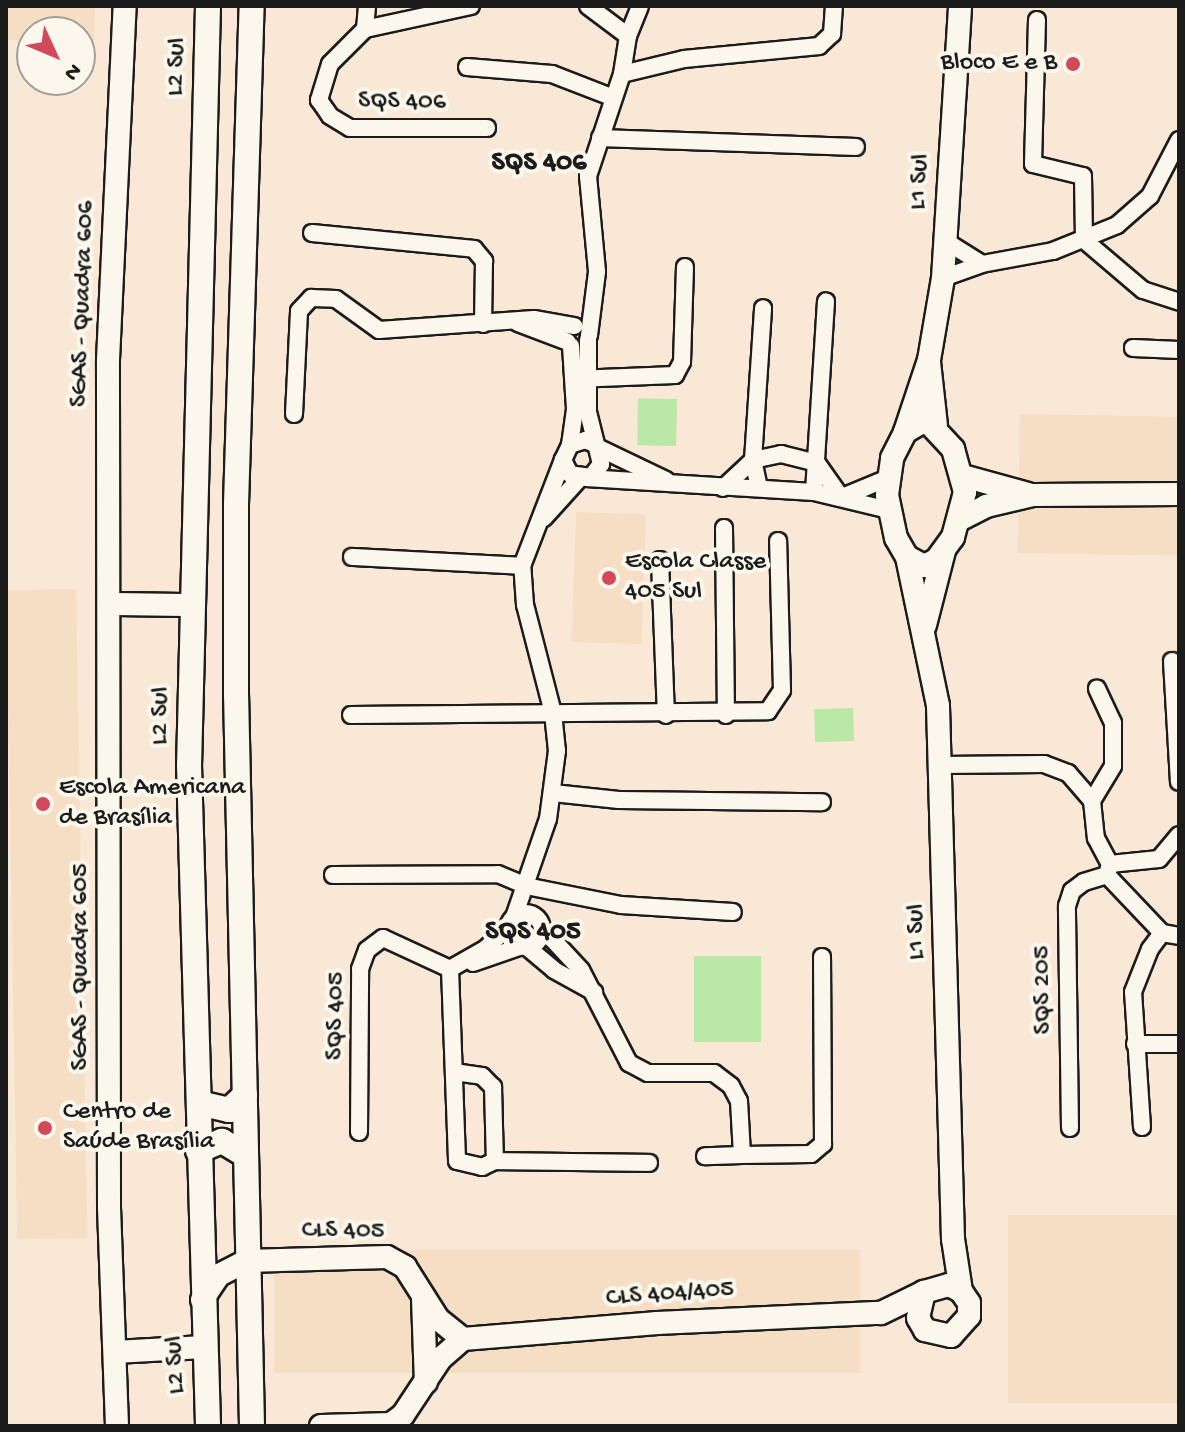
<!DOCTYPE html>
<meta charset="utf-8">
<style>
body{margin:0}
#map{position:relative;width:1185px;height:1432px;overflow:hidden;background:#f8e8d5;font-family:"Gochi Hand",sans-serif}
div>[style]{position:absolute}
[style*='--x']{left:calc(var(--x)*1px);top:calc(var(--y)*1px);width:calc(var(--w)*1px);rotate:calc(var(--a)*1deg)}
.built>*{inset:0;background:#f6dec5;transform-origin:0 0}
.green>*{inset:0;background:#bae9a7;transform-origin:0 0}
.roads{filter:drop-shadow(2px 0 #1c1c1c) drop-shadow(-2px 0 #1c1c1c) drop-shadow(0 2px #1c1c1c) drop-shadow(0 -2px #1c1c1c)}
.street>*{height:16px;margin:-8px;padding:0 8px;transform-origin:8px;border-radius:8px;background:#fbf7ec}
.street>.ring{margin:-8px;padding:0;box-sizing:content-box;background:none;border:16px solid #fbf7ec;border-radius:50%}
.secondary>*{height:22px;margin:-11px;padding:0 11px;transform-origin:11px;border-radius:11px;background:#fbf7ec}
.primary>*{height:24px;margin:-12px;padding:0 12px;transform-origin:12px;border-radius:12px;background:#fbf7ec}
.dots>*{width:22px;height:22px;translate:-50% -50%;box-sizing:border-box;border:4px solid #fbf7ec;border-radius:50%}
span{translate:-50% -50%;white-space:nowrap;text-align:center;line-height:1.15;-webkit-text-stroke:8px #fbf7ec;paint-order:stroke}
.poi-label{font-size:26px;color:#1c1c1c}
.right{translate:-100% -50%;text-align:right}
.left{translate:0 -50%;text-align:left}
.street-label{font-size:26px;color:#1c1c1c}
.neighbourhood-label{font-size:28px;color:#1c1c1c;font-weight:700}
.frame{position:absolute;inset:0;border:8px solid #1c1c1c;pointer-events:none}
.north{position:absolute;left:16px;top:16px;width:80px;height:80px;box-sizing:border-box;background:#fbf7ec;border:2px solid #a29f99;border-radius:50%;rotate:134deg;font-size:22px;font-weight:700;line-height:32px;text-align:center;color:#1c1c1c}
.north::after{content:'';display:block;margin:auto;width:28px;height:36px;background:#d1495b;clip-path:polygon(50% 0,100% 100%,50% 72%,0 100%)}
</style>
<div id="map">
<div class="built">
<div style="clip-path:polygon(6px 6px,95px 6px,94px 44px,80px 43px,80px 32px,32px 32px,32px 41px,6px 40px)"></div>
<div style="left:1020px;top:414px;width:159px;height:139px;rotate:1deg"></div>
<div style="left:576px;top:512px;width:70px;height:130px;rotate:2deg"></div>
<div style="left:76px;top:589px;width:649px;height:70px;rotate:89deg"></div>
<div style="left:1179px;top:1215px;width:188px;height:171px;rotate:90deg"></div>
<div style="left:860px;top:1250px;width:123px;height:586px;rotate:90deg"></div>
</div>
<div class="green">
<div style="left:677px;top:399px;width:47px;height:39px;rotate:91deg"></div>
<div style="left:853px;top:708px;width:33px;height:39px;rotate:88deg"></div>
<div style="left:694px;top:956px;width:67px;height:86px"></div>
</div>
<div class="roads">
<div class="street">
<div style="--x:471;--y:6;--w:108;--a:167.8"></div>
<div style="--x:365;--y:29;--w:49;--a:135"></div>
<div style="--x:330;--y:64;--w:38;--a:107"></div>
<div style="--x:319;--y:100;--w:19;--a:55"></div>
<div style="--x:330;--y:116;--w:23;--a:31"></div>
<div style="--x:350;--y:128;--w:137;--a:0"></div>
<div style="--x:588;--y:6;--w:50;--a:36.9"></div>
<div style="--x:628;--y:36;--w:38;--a:99"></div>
<div style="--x:622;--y:74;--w:108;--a:108.4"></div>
<div style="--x:588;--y:176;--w:96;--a:84.6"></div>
<div style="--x:597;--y:272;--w:64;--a:97.2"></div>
<div style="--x:1037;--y:20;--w:144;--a:91.6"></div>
<div style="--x:1033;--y:164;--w:51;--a:13.5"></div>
<div style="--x:1083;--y:176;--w:64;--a:89.1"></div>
<div style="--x:1084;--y:240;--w:77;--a:40.3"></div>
<div style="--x:1143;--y:290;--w:38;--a:18"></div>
<div style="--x:365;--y:29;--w:23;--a:-85"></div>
<div style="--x:628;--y:36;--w:32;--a:-68"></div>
<div style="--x:467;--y:67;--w:85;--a:4.7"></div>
<div style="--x:552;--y:74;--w:66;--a:21.2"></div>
<div style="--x:622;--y:74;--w:64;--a:-13.6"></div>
<div style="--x:684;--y:59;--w:136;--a:-5.5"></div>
<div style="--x:819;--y:46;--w:18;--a:-43"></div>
<div style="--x:832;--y:34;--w:28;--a:-86"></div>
<div style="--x:600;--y:138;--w:256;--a:2"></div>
<div style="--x:312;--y:233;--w:163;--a:5.6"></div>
<div style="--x:474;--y:249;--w:16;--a:50"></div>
<div style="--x:484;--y:261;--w:63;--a:90.9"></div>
<div style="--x:947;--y:242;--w:41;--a:32.2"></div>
<div style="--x:943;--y:278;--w:41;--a:-19.7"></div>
<div style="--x:982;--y:264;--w:72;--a:-10.4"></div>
<div style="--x:1053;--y:251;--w:69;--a:-22.1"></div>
<div style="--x:1117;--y:225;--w:44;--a:-41.3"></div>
<div style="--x:1150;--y:196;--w:63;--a:-62.6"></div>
<div style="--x:518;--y:323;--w:53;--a:20.8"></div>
<div style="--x:588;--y:340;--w:72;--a:90"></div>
<div style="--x:588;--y:412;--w:54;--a:76"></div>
<div style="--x:601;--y:464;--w:16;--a:128"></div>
<div style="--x:591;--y:477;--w:21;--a:-172"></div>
<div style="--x:570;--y:474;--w:16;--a:-117"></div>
<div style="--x:563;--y:460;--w:17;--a:-65"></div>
<div style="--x:570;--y:445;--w:16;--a:-18"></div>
<div style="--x:585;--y:440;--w:11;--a:22"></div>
<div style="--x:1133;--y:348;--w:46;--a:2.5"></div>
<div style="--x:575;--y:379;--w:100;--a:-2.3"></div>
<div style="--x:675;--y:375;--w:15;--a:-62"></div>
<div style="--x:682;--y:362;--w:95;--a:-88.2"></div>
<div style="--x:294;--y:414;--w:103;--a:-87.2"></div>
<div style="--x:299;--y:311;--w:18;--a:-47"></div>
<div style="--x:311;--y:298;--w:25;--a:2"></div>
<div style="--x:336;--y:299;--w:53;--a:35.8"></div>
<div style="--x:379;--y:330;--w:155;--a:-4.1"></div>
<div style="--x:534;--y:319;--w:41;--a:9.9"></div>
<div style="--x:570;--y:445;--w:36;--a:-82"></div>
<div style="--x:575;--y:409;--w:63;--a:-93.6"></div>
<div style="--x:599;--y:448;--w:74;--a:25.5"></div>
<div style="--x:586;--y:478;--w:228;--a:3.5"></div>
<div style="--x:814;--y:492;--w:77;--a:13.5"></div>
<div style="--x:723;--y:488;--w:41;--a:-43"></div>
<div style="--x:753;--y:460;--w:29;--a:-12"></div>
<div style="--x:781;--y:454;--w:37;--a:14"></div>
<div style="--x:817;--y:463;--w:39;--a:55"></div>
<div style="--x:759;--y:488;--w:29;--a:-102"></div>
<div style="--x:753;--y:460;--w:152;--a:-86.2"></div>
<div style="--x:814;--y:492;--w:191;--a:-86.4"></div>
<div style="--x:845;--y:496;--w:47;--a:-22.7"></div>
<div style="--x:544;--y:518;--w:54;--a:-48"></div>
<div style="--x:724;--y:528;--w:187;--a:89.4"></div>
<div style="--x:352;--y:557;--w:170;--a:3"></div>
<div style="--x:660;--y:560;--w:155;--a:87.8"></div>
<div style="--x:1172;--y:661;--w:121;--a:86.7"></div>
<div style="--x:351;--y:715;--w:417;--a:-0.5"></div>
<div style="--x:768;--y:711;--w:25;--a:-56"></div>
<div style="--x:782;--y:690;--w:149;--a:-91.5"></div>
<div style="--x:942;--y:765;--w:102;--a:-0.6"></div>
<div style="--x:1044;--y:764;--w:26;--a:21"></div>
<div style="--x:1068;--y:773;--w:37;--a:49"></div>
<div style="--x:1092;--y:801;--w:37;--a:84"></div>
<div style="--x:1096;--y:838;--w:30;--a:62"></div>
<div style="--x:1110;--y:864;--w:11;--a:105"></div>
<div style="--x:1107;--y:875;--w:80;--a:46.5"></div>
<div style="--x:1162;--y:933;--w:17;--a:10"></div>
<div style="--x:553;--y:793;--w:66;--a:6.1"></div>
<div style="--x:619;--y:800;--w:203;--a:0.6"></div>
<div style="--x:1092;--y:801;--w:41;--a:-59"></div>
<div style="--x:1113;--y:766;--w:43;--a:-90"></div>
<div style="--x:1113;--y:723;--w:38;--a:-115"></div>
<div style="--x:1110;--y:864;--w:49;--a:-5.8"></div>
<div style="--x:1159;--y:859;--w:31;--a:-50"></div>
<div style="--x:333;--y:875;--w:165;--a:-0.3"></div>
<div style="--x:498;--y:874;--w:30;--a:23"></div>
<div style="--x:526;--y:886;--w:97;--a:11.3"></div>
<div style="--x:621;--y:905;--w:112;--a:3.6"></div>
<div class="ring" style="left:508px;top:913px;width:18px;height:18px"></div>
<div style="--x:514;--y:917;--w:104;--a:-70.9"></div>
<div style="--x:548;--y:819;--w:69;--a:-82.5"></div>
<div style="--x:557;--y:751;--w:38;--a:-96"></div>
<div style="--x:553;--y:713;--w:112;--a:-104.5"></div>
<div style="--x:525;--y:605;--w:39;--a:-94"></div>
<div style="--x:522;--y:566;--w:114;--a:-68.9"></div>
<div style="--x:509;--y:926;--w:33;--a:136"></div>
<div style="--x:485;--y:949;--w:40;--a:150.3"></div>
<div style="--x:450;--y:969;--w:192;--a:87.9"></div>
<div style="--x:457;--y:1161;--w:26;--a:13"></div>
<div style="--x:482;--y:1167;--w:14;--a:-25"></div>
<div style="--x:495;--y:1161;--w:154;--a:0.7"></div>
<div style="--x:542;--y:928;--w:57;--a:47.1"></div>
<div style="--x:581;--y:970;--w:105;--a:62.7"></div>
<div style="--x:629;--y:1063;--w:21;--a:28"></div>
<div style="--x:648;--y:1073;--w:66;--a:0"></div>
<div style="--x:714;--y:1073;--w:21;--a:37"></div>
<div style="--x:731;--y:1086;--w:17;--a:62"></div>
<div style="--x:739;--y:1101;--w:54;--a:86.8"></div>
<div style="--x:742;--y:1155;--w:37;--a:178"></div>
<div style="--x:527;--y:947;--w:35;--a:40"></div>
<div style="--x:554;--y:970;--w:46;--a:28.8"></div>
<div style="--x:473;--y:963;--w:52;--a:-19.1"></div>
<div style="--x:1135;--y:1044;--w:44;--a:0"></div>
<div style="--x:454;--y:1072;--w:28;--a:8"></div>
<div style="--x:482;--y:1076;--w:16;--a:45"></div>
<div style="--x:493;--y:1087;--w:74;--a:88.5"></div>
<div style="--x:1142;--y:1127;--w:135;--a:-93.8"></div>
<div style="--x:1133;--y:992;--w:46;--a:-68.4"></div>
<div style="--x:1150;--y:949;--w:20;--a:-53"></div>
<div style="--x:1070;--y:1128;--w:222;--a:-90.8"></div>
<div style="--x:1067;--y:906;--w:16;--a:-72"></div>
<div style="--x:1072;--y:891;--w:15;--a:-37"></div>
<div style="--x:1084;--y:882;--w:24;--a:-17"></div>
<div style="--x:359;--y:1132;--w:163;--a:-89.6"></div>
<div style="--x:360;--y:969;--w:20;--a:-70"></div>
<div style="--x:367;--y:950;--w:20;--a:-37"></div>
<div style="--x:383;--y:938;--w:74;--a:24.8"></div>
<div style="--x:742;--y:1155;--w:69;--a:-0.8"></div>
<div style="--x:811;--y:1154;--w:16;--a:-40"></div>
<div style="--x:823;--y:1144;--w:187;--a:-90.3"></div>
</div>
<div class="secondary">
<div style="--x:929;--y:362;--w:63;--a:83.7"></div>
<div style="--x:926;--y:420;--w:40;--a:47"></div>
<div style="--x:953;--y:449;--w:45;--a:74.4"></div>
<div style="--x:965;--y:492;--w:47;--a:104.9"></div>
<div style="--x:953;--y:537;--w:29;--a:126"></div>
<div style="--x:936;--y:560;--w:13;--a:153"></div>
<div style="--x:924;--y:566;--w:19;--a:-152"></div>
<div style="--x:907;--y:557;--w:22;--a:-120"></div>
<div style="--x:896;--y:538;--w:44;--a:-101.8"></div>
<div style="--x:887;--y:495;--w:37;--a:-82"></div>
<div style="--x:892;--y:458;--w:29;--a:-63"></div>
<div style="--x:905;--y:432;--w:24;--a:-30"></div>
<div style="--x:905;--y:432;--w:76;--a:-71.6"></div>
<div style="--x:929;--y:360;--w:83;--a:-80.3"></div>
<div style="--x:943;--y:278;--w:273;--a:-86.4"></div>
<div style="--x:963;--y:476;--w:67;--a:15.5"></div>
<div style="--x:961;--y:519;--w:28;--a:-27"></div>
<div style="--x:986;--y:506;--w:48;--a:-13.2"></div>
<div style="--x:1033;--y:495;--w:146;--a:-0.4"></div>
<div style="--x:907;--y:557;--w:152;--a:78.2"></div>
<div style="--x:938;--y:706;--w:533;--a:88.39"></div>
<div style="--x:953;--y:1239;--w:53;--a:81.3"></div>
<div style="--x:961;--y:1291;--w:14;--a:56"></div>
<div style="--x:969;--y:1303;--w:13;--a:90"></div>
<div style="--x:969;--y:1316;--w:27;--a:132"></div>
<div style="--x:951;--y:1336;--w:27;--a:-167"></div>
<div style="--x:925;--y:1330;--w:14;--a:-120"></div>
<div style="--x:918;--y:1318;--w:27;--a:-77"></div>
<div style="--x:924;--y:1292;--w:26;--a:-16"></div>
<div style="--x:949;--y:1285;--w:13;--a:27"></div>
<div style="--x:109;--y:604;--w:82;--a:0.7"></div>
<div style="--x:925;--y:625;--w:76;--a:-75.6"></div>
<div style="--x:423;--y:1298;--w:84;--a:88"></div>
<div style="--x:202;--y:1300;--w:30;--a:-56"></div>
<div style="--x:219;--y:1275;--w:30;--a:-27"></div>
<div style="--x:246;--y:1261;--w:141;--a:-1.6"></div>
<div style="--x:387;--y:1257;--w:21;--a:29"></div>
<div style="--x:405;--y:1267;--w:62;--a:57.6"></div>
<div style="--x:438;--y:1319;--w:32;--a:39"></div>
<div style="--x:463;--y:1339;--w:195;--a:-4.7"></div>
<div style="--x:657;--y:1323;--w:224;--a:-2.6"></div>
<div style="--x:881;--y:1313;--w:48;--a:-26"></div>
<div style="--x:115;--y:1352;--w:89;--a:-3.2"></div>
<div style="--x:117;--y:1426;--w:218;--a:-92.1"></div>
<div style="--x:109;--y:1208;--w:848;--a:-90.07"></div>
<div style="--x:108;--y:360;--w:354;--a:-87.3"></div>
<div style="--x:321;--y:1426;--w:70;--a:-1.6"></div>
<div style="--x:391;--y:1424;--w:15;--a:-37"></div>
<div style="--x:403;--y:1415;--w:67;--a:-56.5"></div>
<div style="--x:440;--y:1359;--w:30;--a:-41"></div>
</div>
<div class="primary">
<div style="--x:208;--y:6;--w:759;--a:91.43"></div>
<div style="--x:189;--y:765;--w:661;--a:88.35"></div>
<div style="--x:199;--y:1103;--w:31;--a:13"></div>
<div style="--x:229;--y:1110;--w:22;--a:-43"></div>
<div style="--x:198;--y:1151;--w:26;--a:-23"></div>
<div style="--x:222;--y:1141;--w:26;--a:31"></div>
<div style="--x:252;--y:1426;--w:731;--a:-91.25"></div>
<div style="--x:236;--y:695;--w:191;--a:-90"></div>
<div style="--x:236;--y:504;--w:498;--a:-88.2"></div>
</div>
</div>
<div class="dots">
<div style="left:1073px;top:64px;background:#d1495b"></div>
<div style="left:609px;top:578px;background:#d1495b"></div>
<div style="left:43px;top:804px;background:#d1495b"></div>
<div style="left:45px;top:1128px;background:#d1495b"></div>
</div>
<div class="poi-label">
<span class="right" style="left:1057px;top:64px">Bloco E e B</span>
<span class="left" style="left:625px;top:578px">Escola Classe<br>405 Sul</span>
<span class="left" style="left:59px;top:804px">Escola Americana<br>de Brasília</span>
<span class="left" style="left:63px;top:1128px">Centro de<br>Saúde Brasília</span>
</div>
<div class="street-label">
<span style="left:178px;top:67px;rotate:-88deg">L2 Sul</span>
<span style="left:402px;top:103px;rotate:1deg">SQS 406</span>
<span style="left:921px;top:182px;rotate:-87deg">L1 Sul</span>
<span style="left:84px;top:304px;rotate:-88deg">SGAS - Quadra 606</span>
<span style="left:162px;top:716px;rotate:-89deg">L2 Sul</span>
<span style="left:918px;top:932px;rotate:-91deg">L1 Sul</span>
<span style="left:82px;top:967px;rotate:-90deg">SGAS - Quadra 605</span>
<span style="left:1044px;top:990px;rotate:-91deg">SQS 205</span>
<span style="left:337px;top:1016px;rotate:-89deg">SQS 405</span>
<span style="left:343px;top:1232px;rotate:1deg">CLS 405</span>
<span style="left:670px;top:1295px;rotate:-4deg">CLS 404/405</span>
<span style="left:177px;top:1365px;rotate:-93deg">L2 Sul</span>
</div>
<div class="neighbourhood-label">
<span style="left:539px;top:164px">SQS 406</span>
<span style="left:533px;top:933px">SQS 405</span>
</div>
<div class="frame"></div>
<div class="north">N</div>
</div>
